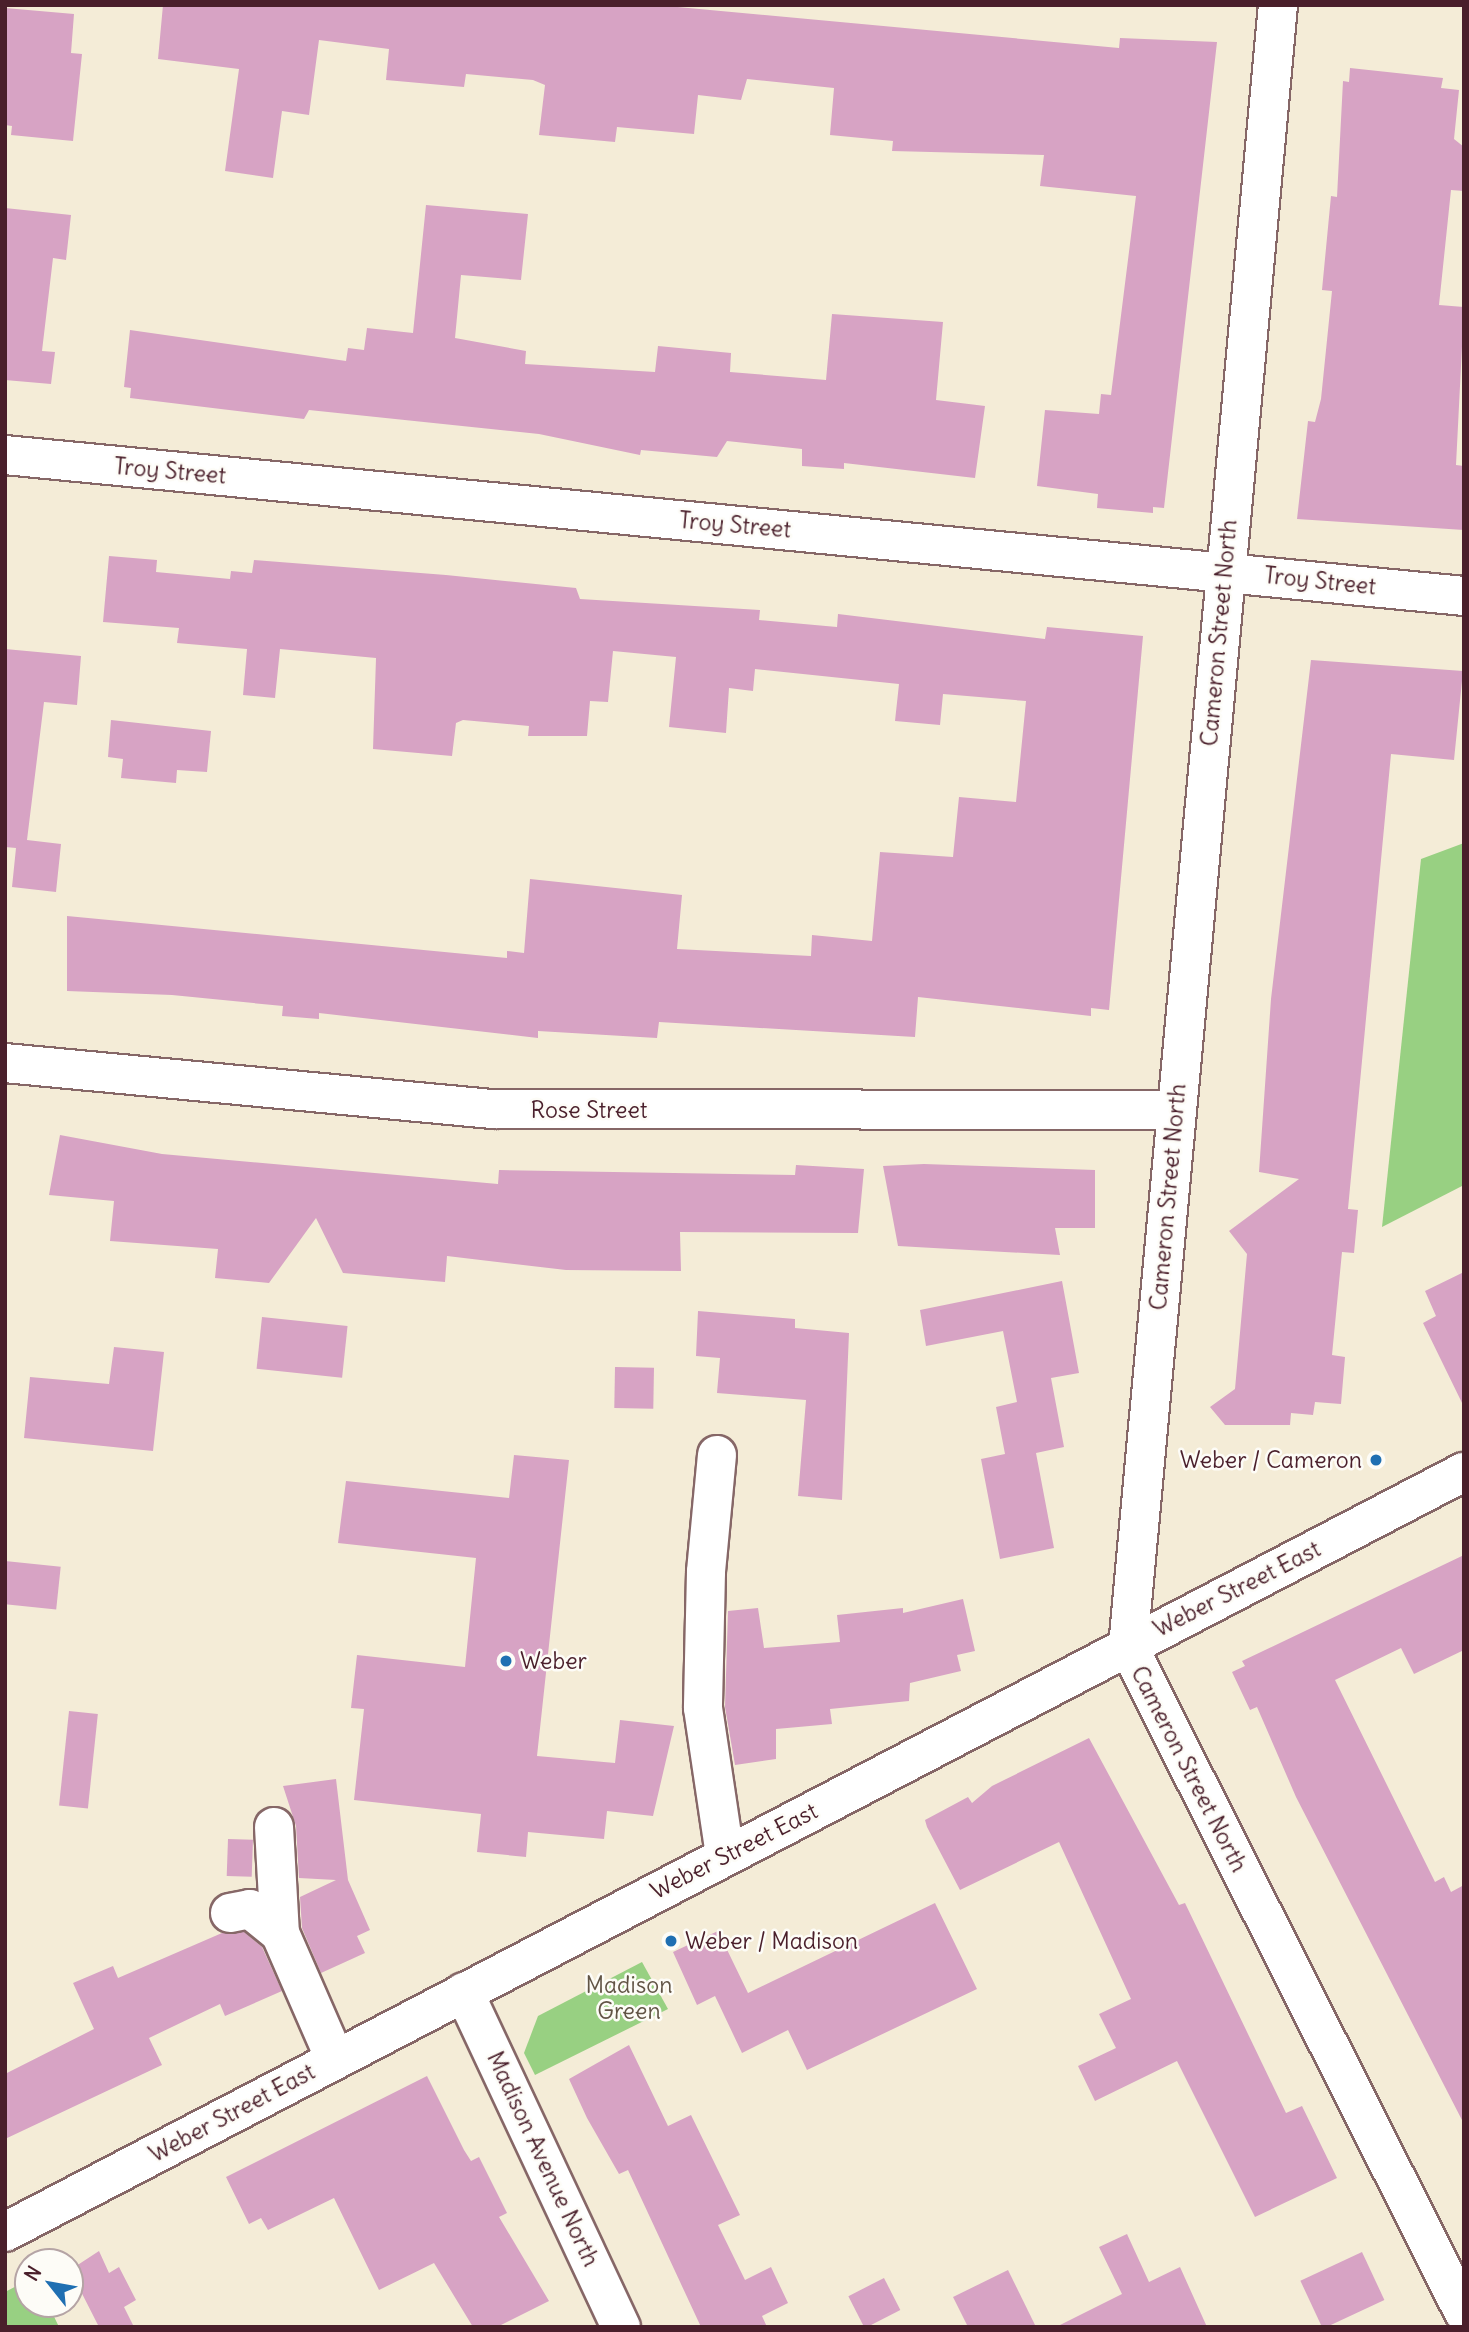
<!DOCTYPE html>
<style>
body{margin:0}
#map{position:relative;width:1469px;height:2332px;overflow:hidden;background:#f4ecd7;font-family:Delius,sans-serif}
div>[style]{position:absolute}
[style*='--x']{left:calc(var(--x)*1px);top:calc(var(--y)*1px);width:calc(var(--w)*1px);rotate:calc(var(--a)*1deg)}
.green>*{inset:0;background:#98d082}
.building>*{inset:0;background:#d7a3c4;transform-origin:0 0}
.roads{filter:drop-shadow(2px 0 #866767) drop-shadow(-2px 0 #866767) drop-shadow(0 2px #866767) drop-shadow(0 -2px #866767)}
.minor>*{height:38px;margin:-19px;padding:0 19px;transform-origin:19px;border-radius:19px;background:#fff}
.major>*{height:38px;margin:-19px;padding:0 19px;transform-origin:19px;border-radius:19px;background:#fff}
.dots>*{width:19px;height:19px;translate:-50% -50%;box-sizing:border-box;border:4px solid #fdfcf7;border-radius:50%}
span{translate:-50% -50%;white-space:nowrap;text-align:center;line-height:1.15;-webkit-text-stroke:5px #fdfcf7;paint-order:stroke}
.street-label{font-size:23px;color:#4a1f2b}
.poi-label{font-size:23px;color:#4a1f2b}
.right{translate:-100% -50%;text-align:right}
.left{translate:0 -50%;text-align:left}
.park-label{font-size:23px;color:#615445}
.frame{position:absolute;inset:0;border:7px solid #4a1f2b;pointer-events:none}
.north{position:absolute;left:14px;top:2248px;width:70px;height:70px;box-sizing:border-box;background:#fdfcf7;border:2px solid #b5a4a5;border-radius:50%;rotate:301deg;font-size:19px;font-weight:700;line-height:28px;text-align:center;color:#4a1f2b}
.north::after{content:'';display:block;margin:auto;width:24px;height:32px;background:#1f6fb2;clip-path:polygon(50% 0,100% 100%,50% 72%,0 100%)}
</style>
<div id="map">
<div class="green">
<div style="clip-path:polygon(1464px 843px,1464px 1185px,1382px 1227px,1421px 859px)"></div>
<div style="clip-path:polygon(642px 1962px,668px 2009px,535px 2075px,524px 2053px,538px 2016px)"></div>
<div style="clip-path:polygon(28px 2280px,28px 2304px,48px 2304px,59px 2327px,5px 2327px,5px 2292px)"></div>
</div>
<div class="building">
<div style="clip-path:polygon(163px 5px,656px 5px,1119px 48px,1120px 38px,1217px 42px,1164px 508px,1153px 507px,1153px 513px,1097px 508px,1098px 494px,1037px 486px,1045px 410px,1099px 414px,1101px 394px,1111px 395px,1136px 196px,1040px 186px,1044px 155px,892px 151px,893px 141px,830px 135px,834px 88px,747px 79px,741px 100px,698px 95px,694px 134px,617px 127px,615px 142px,539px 135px,545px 85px,533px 80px,466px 74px,464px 87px,386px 80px,389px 49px,319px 40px,309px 115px,282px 111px,273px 178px,225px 171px,239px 69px,158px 59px)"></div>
<div style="clip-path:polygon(5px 8px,74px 14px,71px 53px,82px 54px,73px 141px,11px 135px,12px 126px,5px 125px)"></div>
<div style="clip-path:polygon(1350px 68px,1443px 78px,1441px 88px,1459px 90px,1454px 139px,1464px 147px,1464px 191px,1451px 190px,1439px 305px,1464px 307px,1456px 465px,1464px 466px,1464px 530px,1297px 519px,1308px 421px,1315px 422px,1321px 399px,1332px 291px,1322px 290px,1331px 196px,1337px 197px,1343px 81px,1349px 82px)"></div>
<div style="clip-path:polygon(426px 205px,528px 214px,521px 280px,461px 275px,455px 338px,526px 351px,525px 364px,655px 372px,658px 346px,731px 353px,730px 372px,826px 380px,832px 314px,943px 322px,936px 400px,985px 406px,975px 478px,844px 463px,844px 469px,802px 466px,802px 449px,727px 441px,717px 457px,641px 450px,640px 455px,539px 434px,309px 410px,304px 419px,130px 398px,131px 388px,124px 387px,130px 330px,346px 361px,348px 348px,364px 350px,367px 328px,413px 333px)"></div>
<div style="clip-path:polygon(5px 208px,71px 215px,66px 260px,53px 258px,42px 351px,55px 352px,51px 384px,5px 380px)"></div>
<div style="clip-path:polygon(109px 556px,157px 560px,156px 572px,230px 579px,231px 571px,252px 573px,254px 560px,446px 575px,576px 588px,580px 599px,760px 610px,759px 620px,837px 627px,838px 614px,1045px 639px,1047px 627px,1143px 636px,1109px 1010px,1091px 1008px,1091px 1016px,918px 997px,915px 1037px,659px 1022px,657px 1038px,538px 1031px,538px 1038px,319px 1013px,319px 1019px,282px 1016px,283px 1006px,172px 995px,67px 991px,67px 916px,507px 958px,507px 951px,524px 953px,530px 879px,682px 895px,677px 949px,811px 956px,812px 935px,872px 941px,880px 852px,953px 857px,959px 797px,1016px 802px,1026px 701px,943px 694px,940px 725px,895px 721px,899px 684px,755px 669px,753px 691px,729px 688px,726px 733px,669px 727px,676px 657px,613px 651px,608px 702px,590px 701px,587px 736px,528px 736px,529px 726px,463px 720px,456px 723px,452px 756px,373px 749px,376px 658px,280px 649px,275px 698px,243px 695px,247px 649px,177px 643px,179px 628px,103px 622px)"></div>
<div style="clip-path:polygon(5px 649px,81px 656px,77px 705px,44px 702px,27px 840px,61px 844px,56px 892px,12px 887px,16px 848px,5px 847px)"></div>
<div style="clip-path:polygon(1311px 660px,1463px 671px,1454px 760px,1391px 754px,1348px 1209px,1358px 1210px,1354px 1253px,1342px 1252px,1332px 1355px,1345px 1357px,1341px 1404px,1315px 1402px,1313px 1415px,1291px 1413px,1290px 1425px,1225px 1425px,1210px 1407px,1235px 1389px,1247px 1254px,1229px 1231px,1299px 1179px,1259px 1172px,1271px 999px)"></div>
<div style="clip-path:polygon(111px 720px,211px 731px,207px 772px,177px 770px,176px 783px,121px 778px,123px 759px,108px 757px)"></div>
<div style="clip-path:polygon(60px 1135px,162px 1154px,498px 1184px,499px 1170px,795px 1175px,796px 1165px,864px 1169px,858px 1233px,680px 1232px,681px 1271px,566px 1270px,447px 1256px,445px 1282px,343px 1273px,316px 1218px,269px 1283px,215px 1278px,218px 1249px,110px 1241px,114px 1201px,49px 1195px)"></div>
<div style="clip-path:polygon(924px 1164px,1095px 1170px,1095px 1228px,1055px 1228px,1060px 1255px,898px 1246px,883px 1166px)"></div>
<div style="clip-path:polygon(1464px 1272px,1464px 1407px,1423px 1323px,1436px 1316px,1425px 1291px)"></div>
<div style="clip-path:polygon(1062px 1281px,1079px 1373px,1051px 1378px,1064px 1447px,1036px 1453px,1054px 1548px,1000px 1559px,981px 1459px,1005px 1454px,996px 1407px,1017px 1402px,1003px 1331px,926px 1346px,920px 1310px)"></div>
<div style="clip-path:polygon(698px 1311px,795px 1319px,795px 1328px,849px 1333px,842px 1500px,798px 1496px,806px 1400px,717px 1393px,720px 1358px,696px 1356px)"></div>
<div style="left:262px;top:1317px;width:86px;height:52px;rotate:6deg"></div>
<div style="clip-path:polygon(114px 1347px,164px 1352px,153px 1451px,24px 1438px,30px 1377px,109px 1384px)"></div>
<div style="left:615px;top:1367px;width:39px;height:41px;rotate:1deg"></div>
<div style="clip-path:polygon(514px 1455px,569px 1460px,537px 1756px,615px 1763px,620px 1720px,674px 1726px,653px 1816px,607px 1811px,604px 1839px,528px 1832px,526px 1857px,477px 1852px,481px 1814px,354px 1800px,364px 1709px,351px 1708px,357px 1655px,465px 1667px,476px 1558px,338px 1543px,346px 1481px,509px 1498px)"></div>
<div style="clip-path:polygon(1464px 1555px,1464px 1650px,1414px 1674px,1401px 1648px,1335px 1680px,1435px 1882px,1444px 1877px,1451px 1892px,1464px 1885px,1464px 2124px,1296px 1797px,1257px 1707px,1250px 1710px,1232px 1672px,1245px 1666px,1242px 1661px)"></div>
<div style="left:5px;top:1561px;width:56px;height:43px;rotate:6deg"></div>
<div style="clip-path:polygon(963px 1599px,975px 1651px,957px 1655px,961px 1671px,910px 1683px,909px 1701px,830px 1709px,832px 1724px,776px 1729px,776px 1759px,735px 1765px,725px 1707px,728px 1611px,758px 1608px,764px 1648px,840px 1642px,837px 1615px,903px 1608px,903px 1613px)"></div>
<div style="left:69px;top:1711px;width:29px;height:95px;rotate:6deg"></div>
<div style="clip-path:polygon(1089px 1738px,1179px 1905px,1185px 1903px,1286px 2113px,1302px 2106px,1337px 2178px,1255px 2217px,1177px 2061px,1095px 2101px,1078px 2066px,1116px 2048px,1099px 2014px,1131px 1999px,1059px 1842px,960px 1890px,927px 1827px,925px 1820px,968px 1797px,972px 1803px,992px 1786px)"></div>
<div style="clip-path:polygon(336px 1779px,348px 1880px,370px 1930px,357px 1936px,365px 1953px,321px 1973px,302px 1928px,300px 1897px,336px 1880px,299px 1878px,296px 1826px,283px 1786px)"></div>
<div style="left:228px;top:1839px;width:25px;height:37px;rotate:2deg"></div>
<div style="clip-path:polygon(935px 1903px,977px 1989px,807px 2070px,788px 2030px,742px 2053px,715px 1996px,697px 2005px,673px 1952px,718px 1931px,748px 1993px)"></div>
<div style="clip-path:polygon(244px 1932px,262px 1947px,282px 1991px,225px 2016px,220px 2004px,149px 2038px,162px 2065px,5px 2139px,5px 2074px,94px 2029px,73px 1983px,113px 1966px,118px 1978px,222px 1933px)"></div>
<div style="clip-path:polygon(629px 2045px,668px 2126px,691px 2115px,740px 2215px,718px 2225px,745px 2280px,771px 2267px,788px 2303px,762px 2316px,767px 2327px,701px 2327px,628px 2170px,619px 2174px,587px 2118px,569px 2079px)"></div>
<div style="clip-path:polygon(427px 2076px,464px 2150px,471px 2161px,479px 2157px,507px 2213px,499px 2217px,549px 2301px,497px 2327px,473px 2327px,434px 2263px,379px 2290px,334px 2198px,268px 2230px,261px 2218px,249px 2224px,226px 2177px)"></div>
<div style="clip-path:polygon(1127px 2234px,1149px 2282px,1180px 2267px,1207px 2327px,1056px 2327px,1122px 2294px,1099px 2247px)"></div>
<div style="clip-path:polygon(99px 2251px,109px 2273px,119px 2267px,136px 2300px,124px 2307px,134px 2327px,99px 2327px,70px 2270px)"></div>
<div style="left:1362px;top:2252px;width:53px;height:68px;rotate:65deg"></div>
<div style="clip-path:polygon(1008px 2270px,1036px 2327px,968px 2327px,953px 2297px)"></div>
<div style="left:884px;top:2278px;width:36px;height:40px;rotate:63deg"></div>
</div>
<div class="roads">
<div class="minor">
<div style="--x:1278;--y:5;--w:1648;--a:95.22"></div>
<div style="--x:1128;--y:1646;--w:747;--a:63.26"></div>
<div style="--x:5;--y:455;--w:1466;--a:5.52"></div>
<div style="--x:5;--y:1063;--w:491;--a:5.4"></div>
<div style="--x:494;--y:1109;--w:682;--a:0.08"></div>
<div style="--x:717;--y:1455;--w:118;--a:95.4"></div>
<div style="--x:706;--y:1572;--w:136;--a:91.3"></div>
<div style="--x:703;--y:1708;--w:150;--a:81.5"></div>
<div style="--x:274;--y:1827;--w:106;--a:86.8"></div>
<div style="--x:280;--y:1933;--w:137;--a:66.4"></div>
<div style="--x:230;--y:1913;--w:20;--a:-11"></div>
<div style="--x:250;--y:1909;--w:38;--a:39"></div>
<div style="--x:464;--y:1992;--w:370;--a:64.9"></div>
</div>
<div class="major">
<div style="--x:5;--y:2232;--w:1645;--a:-27.52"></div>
</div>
</div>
<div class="dots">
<div style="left:1376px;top:1460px;background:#1f6fb2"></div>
<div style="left:506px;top:1661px;background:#1f6fb2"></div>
<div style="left:671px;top:1941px;background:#1f6fb2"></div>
</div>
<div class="street-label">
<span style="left:170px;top:471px;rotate:5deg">Troy Street</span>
<span style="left:735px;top:525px;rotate:5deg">Troy Street</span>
<span style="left:1320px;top:581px;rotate:6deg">Troy Street</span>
<span style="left:1219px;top:633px;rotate:-85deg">Cameron Street North</span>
<span style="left:589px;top:1110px">Rose Street</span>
<span style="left:1168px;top:1197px;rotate:-85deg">Cameron Street North</span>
<span style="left:1237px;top:1589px;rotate:-27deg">Weber Street East</span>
<span style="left:1189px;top:1769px;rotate:63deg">Cameron Street North</span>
<span style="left:734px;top:1851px;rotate:-27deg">Weber Street East</span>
<span style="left:232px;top:2113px;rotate:-28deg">Weber Street East</span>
<span style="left:543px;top:2159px;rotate:65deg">Madison Avenue North</span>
</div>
<div class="poi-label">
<span class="right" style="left:1362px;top:1460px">Weber / Cameron</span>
<span class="left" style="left:520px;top:1661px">Weber</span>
<span class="left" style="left:685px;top:1941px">Weber / Madison</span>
</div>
<div class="park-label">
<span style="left:629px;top:1998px">Madison<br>Green</span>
</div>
<div class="frame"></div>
<div class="north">N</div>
</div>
